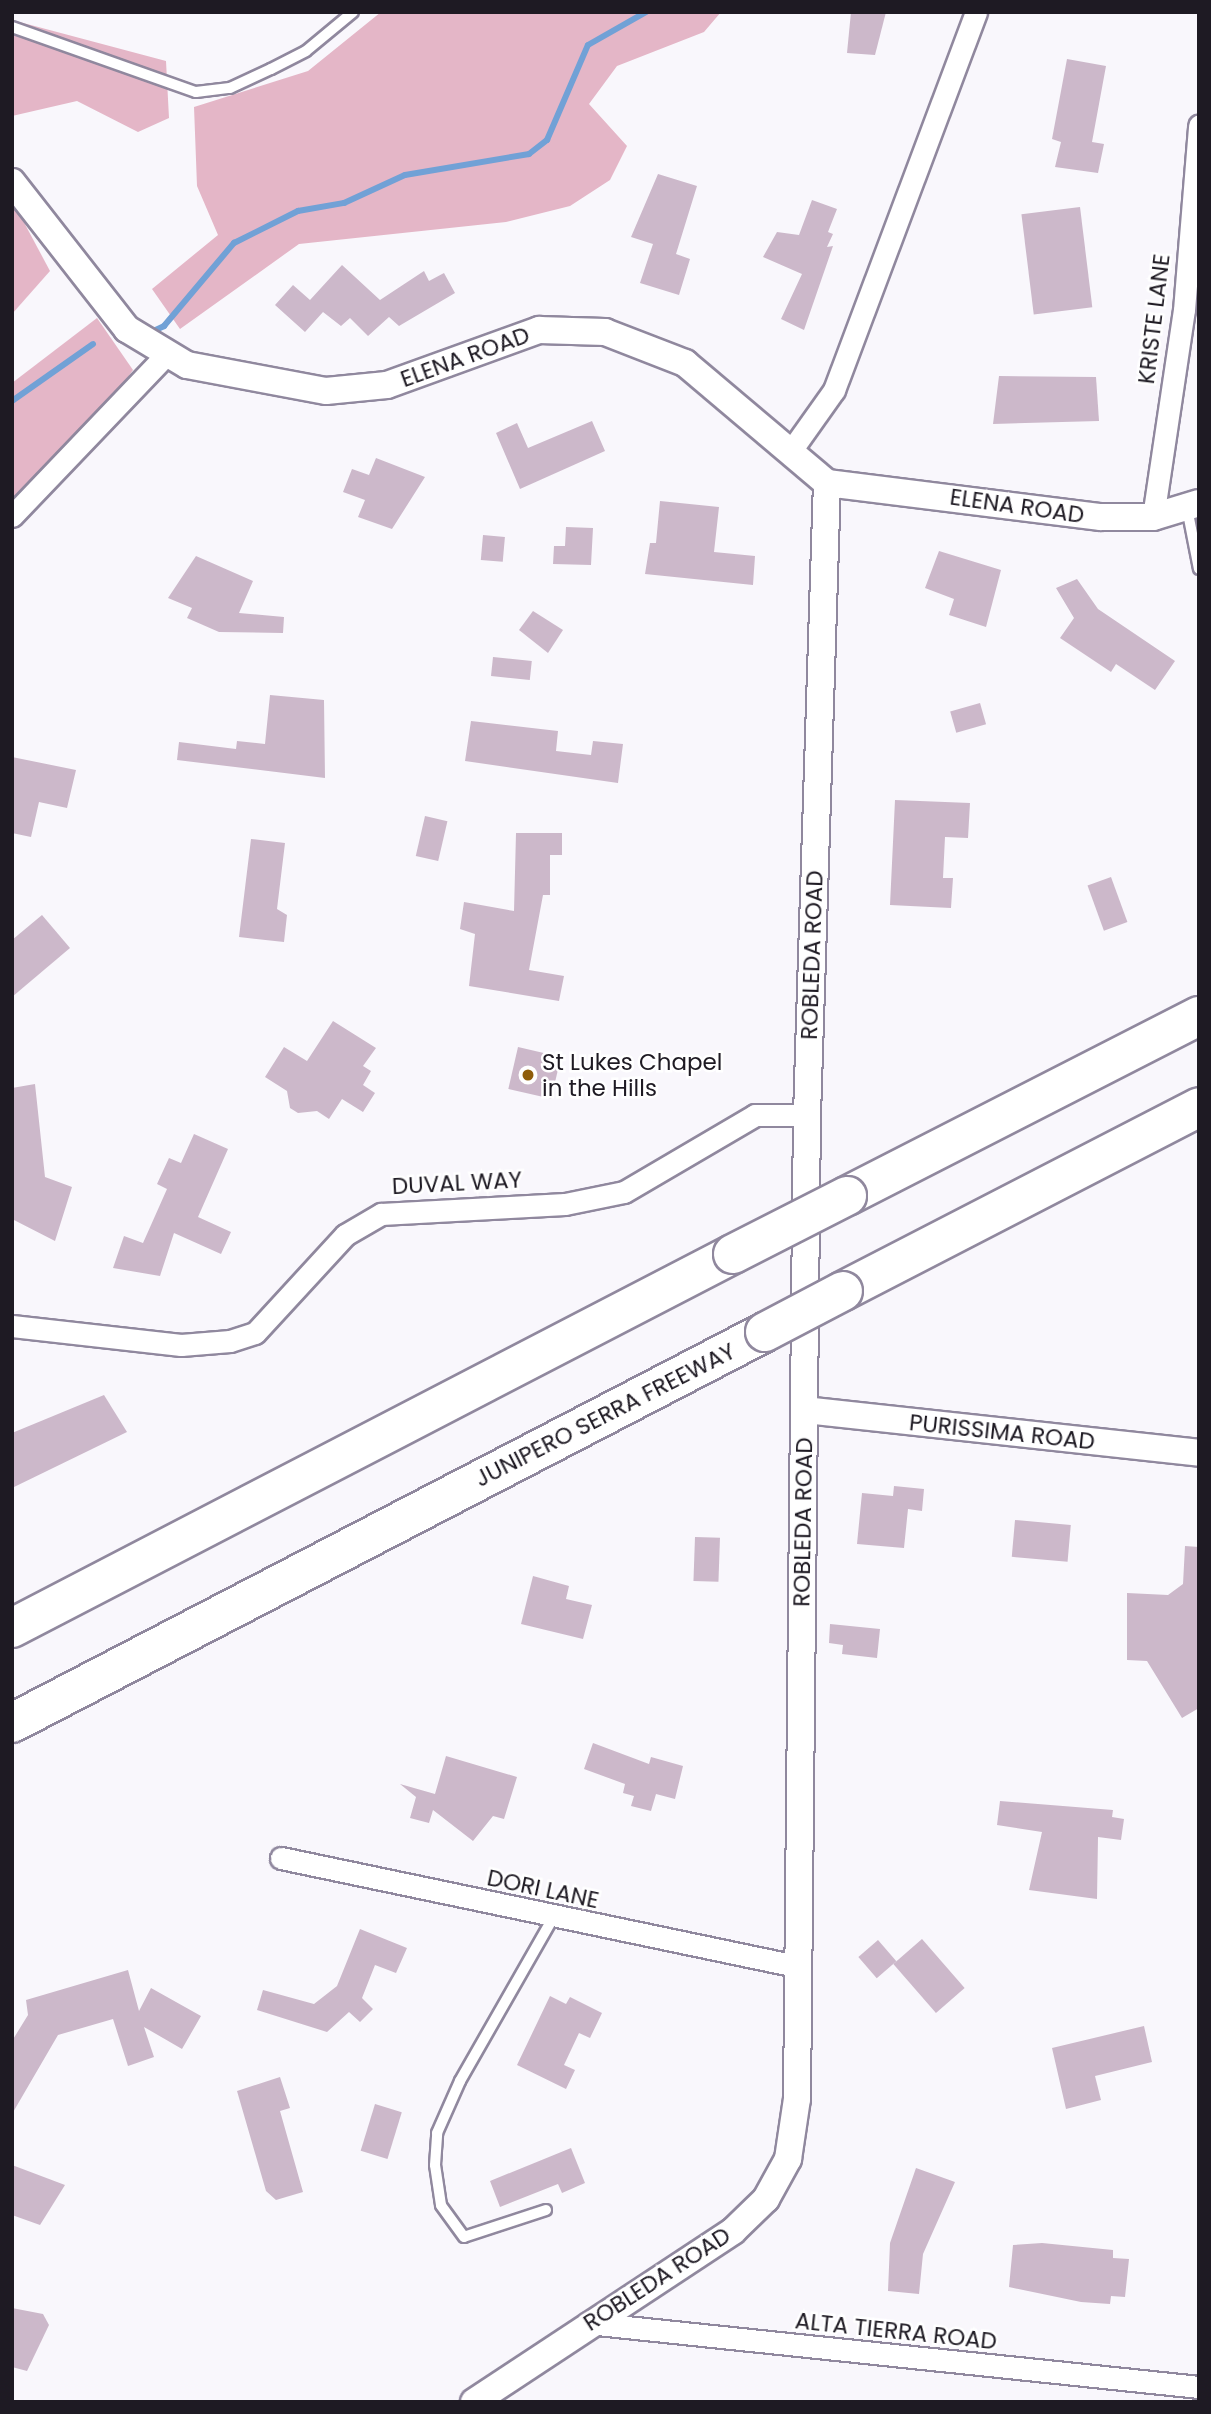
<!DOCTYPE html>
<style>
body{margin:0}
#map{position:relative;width:1211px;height:2414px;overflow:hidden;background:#f9f7fc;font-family:Poppins,sans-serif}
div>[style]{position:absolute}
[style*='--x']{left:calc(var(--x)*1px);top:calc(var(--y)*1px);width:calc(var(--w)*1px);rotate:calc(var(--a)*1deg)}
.green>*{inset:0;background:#e4b6c7}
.stream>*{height:6px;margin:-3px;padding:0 3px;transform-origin:3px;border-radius:3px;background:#71a1d6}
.building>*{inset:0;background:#ccb8ca;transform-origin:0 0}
.roads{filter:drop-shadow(2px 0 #90889e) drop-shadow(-2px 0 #90889e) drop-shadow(0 2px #90889e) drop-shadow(0 -2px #90889e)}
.service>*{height:10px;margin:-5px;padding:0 5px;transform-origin:5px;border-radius:5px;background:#fff}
.minor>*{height:21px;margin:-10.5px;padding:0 10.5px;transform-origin:10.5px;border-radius:10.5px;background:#fff}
.tertiary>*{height:26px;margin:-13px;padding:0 13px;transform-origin:13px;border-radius:13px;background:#fff}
.motorway>*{height:38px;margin:-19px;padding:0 19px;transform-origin:19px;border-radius:19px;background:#fff}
.bridges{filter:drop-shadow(2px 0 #90889e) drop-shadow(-2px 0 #90889e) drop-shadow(0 2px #90889e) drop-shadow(0 -2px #90889e)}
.motorway-bridge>*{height:38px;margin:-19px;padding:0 19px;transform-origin:19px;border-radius:19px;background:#fff}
.dots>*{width:19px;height:19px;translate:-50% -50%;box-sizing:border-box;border:4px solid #fff;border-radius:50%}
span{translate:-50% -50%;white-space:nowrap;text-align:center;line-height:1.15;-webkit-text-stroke:5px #fff;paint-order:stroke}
.street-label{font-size:23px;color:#1e1a23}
.poi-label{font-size:23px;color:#1e1a23}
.left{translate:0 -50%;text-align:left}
.frame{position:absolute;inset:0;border:14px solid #1e1a23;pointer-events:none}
</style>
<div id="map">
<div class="green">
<div style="clip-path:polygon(381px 12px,721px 12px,704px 32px,617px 66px,589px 104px,627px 146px,610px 180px,570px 206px,506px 222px,299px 244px,180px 329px,152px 289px,218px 235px,197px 186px,194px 107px,308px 71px)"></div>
<div style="clip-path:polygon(12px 20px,166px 61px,169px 118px,138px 132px,77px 101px,12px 116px)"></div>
<div style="clip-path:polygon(12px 200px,50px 271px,12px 314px)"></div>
<div style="clip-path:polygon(97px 318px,133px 370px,100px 416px,12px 499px,12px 383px)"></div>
</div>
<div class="stream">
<div style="--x:147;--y:334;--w:19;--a:-25"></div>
<div style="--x:164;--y:326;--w:109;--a:-49.9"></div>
<div style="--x:234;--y:243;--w:72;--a:-26.6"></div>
<div style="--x:298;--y:211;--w:47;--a:-9.9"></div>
<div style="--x:344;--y:203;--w:67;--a:-24.7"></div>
<div style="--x:405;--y:175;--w:126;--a:-9.6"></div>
<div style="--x:529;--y:154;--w:23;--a:-38"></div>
<div style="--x:547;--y:140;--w:103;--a:-66.7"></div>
<div style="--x:588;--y:45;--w:67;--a:-29.6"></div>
<div style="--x:12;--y:401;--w:99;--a:-35.1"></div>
</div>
<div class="building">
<div style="clip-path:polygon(851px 12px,886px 12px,875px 55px,847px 53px)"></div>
<div style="clip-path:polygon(1067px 59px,1106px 66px,1092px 142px,1104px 144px,1098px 173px,1055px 167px,1061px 142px,1052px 139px)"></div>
<div style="clip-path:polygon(658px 174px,697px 186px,676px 254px,690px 259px,679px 295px,640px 283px,653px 244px,631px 237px)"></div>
<div style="clip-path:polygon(812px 200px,837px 209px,828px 232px,833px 234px,827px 247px,833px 246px,804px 330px,781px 319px,802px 274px,763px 257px,777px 232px,799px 235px)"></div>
<div style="left:1080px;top:207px;width:101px;height:59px;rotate:83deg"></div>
<div style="clip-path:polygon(342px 265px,380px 300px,424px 271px,429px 281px,444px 273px,455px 293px,399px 326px,389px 317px,368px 336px,350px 318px,341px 326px,323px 312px,305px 332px,275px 305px,293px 285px,310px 300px)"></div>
<div style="clip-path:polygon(999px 376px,1096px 377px,1099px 421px,993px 424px)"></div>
<div style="clip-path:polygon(592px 421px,605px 451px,520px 489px,496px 433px,517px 423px,528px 448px)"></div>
<div style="clip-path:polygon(376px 458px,425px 477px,392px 529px,358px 517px,365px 500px,343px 492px,352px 469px,369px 475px)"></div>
<div style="clip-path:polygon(660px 501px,719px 507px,714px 552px,755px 556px,753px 585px,645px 574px,650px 543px,656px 543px)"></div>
<div style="clip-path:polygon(566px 527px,593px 528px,591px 565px,553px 564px,554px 546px,565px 546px)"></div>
<div style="left:483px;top:535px;width:22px;height:25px;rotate:5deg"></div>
<div style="clip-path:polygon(939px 551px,1001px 570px,986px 627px,949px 615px,954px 599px,925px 588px)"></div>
<div style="clip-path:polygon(196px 556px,253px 581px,239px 613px,284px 617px,283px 633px,219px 632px,187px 618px,192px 608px,168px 598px)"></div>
<div style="clip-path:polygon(1077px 579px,1098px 609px,1175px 661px,1155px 690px,1116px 664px,1111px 672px,1060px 638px,1074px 618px,1056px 588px)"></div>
<div style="clip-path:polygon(533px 611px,563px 630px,548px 653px,519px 630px)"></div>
<div style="left:493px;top:657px;width:39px;height:19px;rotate:6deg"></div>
<div style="clip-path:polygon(270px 695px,324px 700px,325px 778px,177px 760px,179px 742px,236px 749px,237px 741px,265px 744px)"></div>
<div style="left:980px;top:703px;width:22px;height:31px;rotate:74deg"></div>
<div style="clip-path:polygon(471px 721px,558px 731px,556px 751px,591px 755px,593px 741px,623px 744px,618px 783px,465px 761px)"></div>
<div style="clip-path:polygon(12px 757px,76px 770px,67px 808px,39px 802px,31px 837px,12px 833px)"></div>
<div style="clip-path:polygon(895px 800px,970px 803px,968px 838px,945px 837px,943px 878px,953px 878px,951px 908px,890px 905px)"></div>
<div style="left:425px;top:816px;width:23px;height:41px;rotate:13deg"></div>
<div style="clip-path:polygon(516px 833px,562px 833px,562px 855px,550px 855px,550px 895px,543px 895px,529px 970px,564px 976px,559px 1001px,469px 986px,475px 934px,460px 929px,464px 902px,514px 911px)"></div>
<div style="clip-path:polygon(251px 839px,285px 843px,277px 909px,287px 915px,284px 942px,239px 937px)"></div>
<div style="left:1111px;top:877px;width:48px;height:25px;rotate:70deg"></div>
<div style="clip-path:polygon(42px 915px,70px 948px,12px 997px,12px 940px)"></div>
<div style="clip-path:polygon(333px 1021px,376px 1048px,363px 1066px,371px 1071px,363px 1085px,375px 1093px,363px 1112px,342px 1099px,329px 1119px,317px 1111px,298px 1113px,290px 1108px,287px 1091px,265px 1077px,284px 1047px,307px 1061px)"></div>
<div style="left:518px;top:1047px;width:44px;height:43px;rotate:13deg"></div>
<div style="clip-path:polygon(35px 1084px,45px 1177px,72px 1187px,55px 1241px,12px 1219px,12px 1088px)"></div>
<div style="clip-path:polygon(194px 1134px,228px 1149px,198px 1217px,231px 1232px,221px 1254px,174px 1233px,160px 1276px,113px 1268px,124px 1236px,143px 1243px,167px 1189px,157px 1184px,169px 1158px,181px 1163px)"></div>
<div style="clip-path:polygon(104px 1395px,127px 1432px,12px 1488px,12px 1433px)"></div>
<div style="clip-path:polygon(894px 1486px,924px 1489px,922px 1511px,908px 1509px,904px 1548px,857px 1544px,862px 1493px,893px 1496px)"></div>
<div style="left:1015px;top:1520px;width:56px;height:37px;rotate:5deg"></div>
<div style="left:695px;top:1537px;width:25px;height:44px;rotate:2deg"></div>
<div style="clip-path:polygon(1185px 1546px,1199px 1547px,1199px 1708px,1182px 1718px,1147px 1661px,1127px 1660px,1127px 1593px,1168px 1595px,1183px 1584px)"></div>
<div style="clip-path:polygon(533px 1576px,569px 1586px,566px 1599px,592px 1605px,583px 1639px,521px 1624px)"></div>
<div style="clip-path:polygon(830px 1624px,880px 1629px,877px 1658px,842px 1654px,843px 1645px,829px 1643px)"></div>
<div style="clip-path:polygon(593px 1743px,649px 1764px,651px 1757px,683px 1766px,675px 1799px,656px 1794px,651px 1811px,631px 1806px,634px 1796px,623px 1793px,625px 1784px,584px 1769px)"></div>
<div style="clip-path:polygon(446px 1756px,517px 1777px,504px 1819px,493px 1816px,473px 1841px,433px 1810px,429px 1823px,410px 1818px,416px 1797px,400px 1784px,435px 1794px)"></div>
<div style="clip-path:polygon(1000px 1801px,1113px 1810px,1112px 1817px,1124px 1819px,1121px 1840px,1098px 1837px,1097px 1899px,1029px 1890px,1042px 1832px,997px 1825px)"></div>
<div style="clip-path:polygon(360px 1929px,407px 1948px,396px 1973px,375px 1965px,362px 1998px,373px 2009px,360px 2022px,349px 2012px,327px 2032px,257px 2010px,263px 1990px,314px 2004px,337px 1986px)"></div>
<div style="left:922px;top:1939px;width:65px;height:38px;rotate:49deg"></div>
<div style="left:878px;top:1940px;width:28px;height:26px;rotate:49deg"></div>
<div style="clip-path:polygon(128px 1970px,139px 2011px,151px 1988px,201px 2016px,182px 2049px,144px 2027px,154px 2057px,128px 2066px,113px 2019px,58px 2035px,12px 2114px,12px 2041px,28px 2015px,26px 2000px)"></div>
<div style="clip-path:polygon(550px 1996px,566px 2004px,570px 1997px,602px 2013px,590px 2038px,579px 2033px,564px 2065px,575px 2070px,566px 2089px,517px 2065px)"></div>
<div style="clip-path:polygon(1144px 2026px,1152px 2062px,1095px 2076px,1101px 2100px,1066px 2109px,1052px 2048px)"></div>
<div style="clip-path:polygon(280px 2077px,290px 2108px,280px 2111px,303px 2192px,276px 2200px,266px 2191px,237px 2091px)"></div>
<div style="left:375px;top:2104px;width:28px;height:49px;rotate:17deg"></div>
<div style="clip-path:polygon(571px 2148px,585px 2183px,562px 2193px,558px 2184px,500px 2207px,490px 2181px)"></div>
<div style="clip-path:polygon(12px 2165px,65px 2185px,40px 2225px,12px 2215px)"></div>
<div style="clip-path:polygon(916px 2168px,955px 2182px,923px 2254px,919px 2294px,888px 2291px,890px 2243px)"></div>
<div style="clip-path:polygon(1042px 2243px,1113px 2250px,1113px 2258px,1129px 2259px,1125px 2297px,1111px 2296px,1110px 2304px,1081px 2302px,1009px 2287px,1013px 2245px)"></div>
<div style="clip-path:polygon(12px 2308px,43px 2314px,49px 2325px,27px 2371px,12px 2367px)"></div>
</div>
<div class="roads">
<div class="service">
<div style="--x:12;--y:27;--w:195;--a:19.5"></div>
<div style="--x:196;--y:92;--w:34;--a:-7"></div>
<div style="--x:230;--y:88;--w:45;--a:-24.9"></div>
<div style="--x:271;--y:69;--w:39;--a:-27"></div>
<div style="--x:306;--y:51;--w:61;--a:-39.7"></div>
<div style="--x:1187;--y:508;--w:62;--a:78.9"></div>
<div style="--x:546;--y:2210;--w:86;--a:161.8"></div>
<div style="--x:464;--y:2237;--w:39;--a:-126"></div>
<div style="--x:441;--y:2205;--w:40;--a:-98.5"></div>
<div style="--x:435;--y:2165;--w:32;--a:-86"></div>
<div style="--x:437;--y:2133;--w:57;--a:-66.1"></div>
<div style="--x:460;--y:2081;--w:188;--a:-60.3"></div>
</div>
<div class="minor">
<div style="--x:790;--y:452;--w:76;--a:-54.6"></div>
<div style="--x:834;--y:390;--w:404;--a:-69.4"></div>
<div style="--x:12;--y:516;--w:223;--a:-46.3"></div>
<div style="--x:1153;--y:517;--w:209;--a:-81.5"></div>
<div style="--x:1184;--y:310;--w:185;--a:-85.3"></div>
<div style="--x:12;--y:1326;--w:170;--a:6.4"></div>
<div style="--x:181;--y:1345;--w:49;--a:-4.7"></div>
<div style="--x:230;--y:1341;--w:26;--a:-18"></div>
<div style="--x:255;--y:1333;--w:133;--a:-47.4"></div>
<div style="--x:345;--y:1235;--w:42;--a:-30.3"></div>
<div style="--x:381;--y:1214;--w:184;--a:-3.1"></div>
<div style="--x:565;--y:1204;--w:60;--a:-11.5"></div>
<div style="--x:624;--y:1192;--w:152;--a:-30.4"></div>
<div style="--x:755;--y:1115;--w:52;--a:0"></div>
<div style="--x:281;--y:1858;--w:526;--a:11.84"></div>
<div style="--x:588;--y:2323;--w:614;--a:5.98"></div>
</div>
<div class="tertiary">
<div style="--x:12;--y:182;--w:187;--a:52"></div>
<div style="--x:127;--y:329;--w:70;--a:31"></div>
<div style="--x:187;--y:365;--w:141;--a:10.6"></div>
<div style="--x:326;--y:391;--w:61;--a:-5.6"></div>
<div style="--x:387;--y:385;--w:162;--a:-19.9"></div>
<div style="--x:539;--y:330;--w:66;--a:1.7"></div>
<div style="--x:605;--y:332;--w:86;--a:21.2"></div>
<div style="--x:685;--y:363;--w:186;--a:40.2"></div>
<div style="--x:827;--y:483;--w:276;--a:7.1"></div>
<div style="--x:1101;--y:517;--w:52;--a:0"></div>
<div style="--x:1153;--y:517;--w:48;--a:-16.9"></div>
<div style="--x:805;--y:1410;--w:396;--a:6.2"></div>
<div style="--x:474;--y:2402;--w:310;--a:-33.4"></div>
<div style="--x:733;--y:2231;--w:46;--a:-44.1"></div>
<div style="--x:766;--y:2199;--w:46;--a:-61.2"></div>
<div style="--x:788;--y:2159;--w:61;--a:-81.5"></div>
<div style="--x:797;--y:2099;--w:984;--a:-89.42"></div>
<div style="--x:807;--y:1115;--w:632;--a:-88.19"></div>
</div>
<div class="motorway">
<div style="--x:847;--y:1196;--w:395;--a:-27.1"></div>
<div style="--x:843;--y:1291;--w:401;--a:-27.3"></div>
<div style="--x:12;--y:1628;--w:812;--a:-27.42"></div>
<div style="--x:12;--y:1723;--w:848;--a:-27.44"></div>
</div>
</div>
<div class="bridges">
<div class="motorway-bridge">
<div style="--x:733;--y:1254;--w:128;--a:-27"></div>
<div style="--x:765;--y:1332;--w:88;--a:-27.7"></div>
</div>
</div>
<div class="dots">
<div style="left:528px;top:1075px;background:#8f5d0a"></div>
</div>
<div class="street-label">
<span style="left:1154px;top:319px;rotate:-83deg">KRISTE LANE</span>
<span style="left:465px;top:357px;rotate:-20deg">ELENA ROAD</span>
<span style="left:1017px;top:506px;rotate:8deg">ELENA ROAD</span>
<span style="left:812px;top:955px;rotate:-88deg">ROBLEDA ROAD</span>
<span style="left:457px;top:1183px;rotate:-3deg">DUVAL WAY</span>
<span style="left:605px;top:1415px;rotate:-27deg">JUNIPERO SERRA FREEWAY</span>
<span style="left:1002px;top:1432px;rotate:6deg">PURISSIMA ROAD</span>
<span style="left:803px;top:1522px;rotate:-89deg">ROBLEDA ROAD</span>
<span style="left:543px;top:1889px;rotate:12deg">DORI LANE</span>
<span style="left:657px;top:2279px;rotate:-33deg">ROBLEDA ROAD</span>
<span style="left:896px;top:2331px;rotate:6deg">ALTA TIERRA ROAD</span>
</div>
<div class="poi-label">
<span class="left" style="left:542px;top:1075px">St Lukes Chapel<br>in the Hills</span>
</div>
<div class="frame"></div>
</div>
